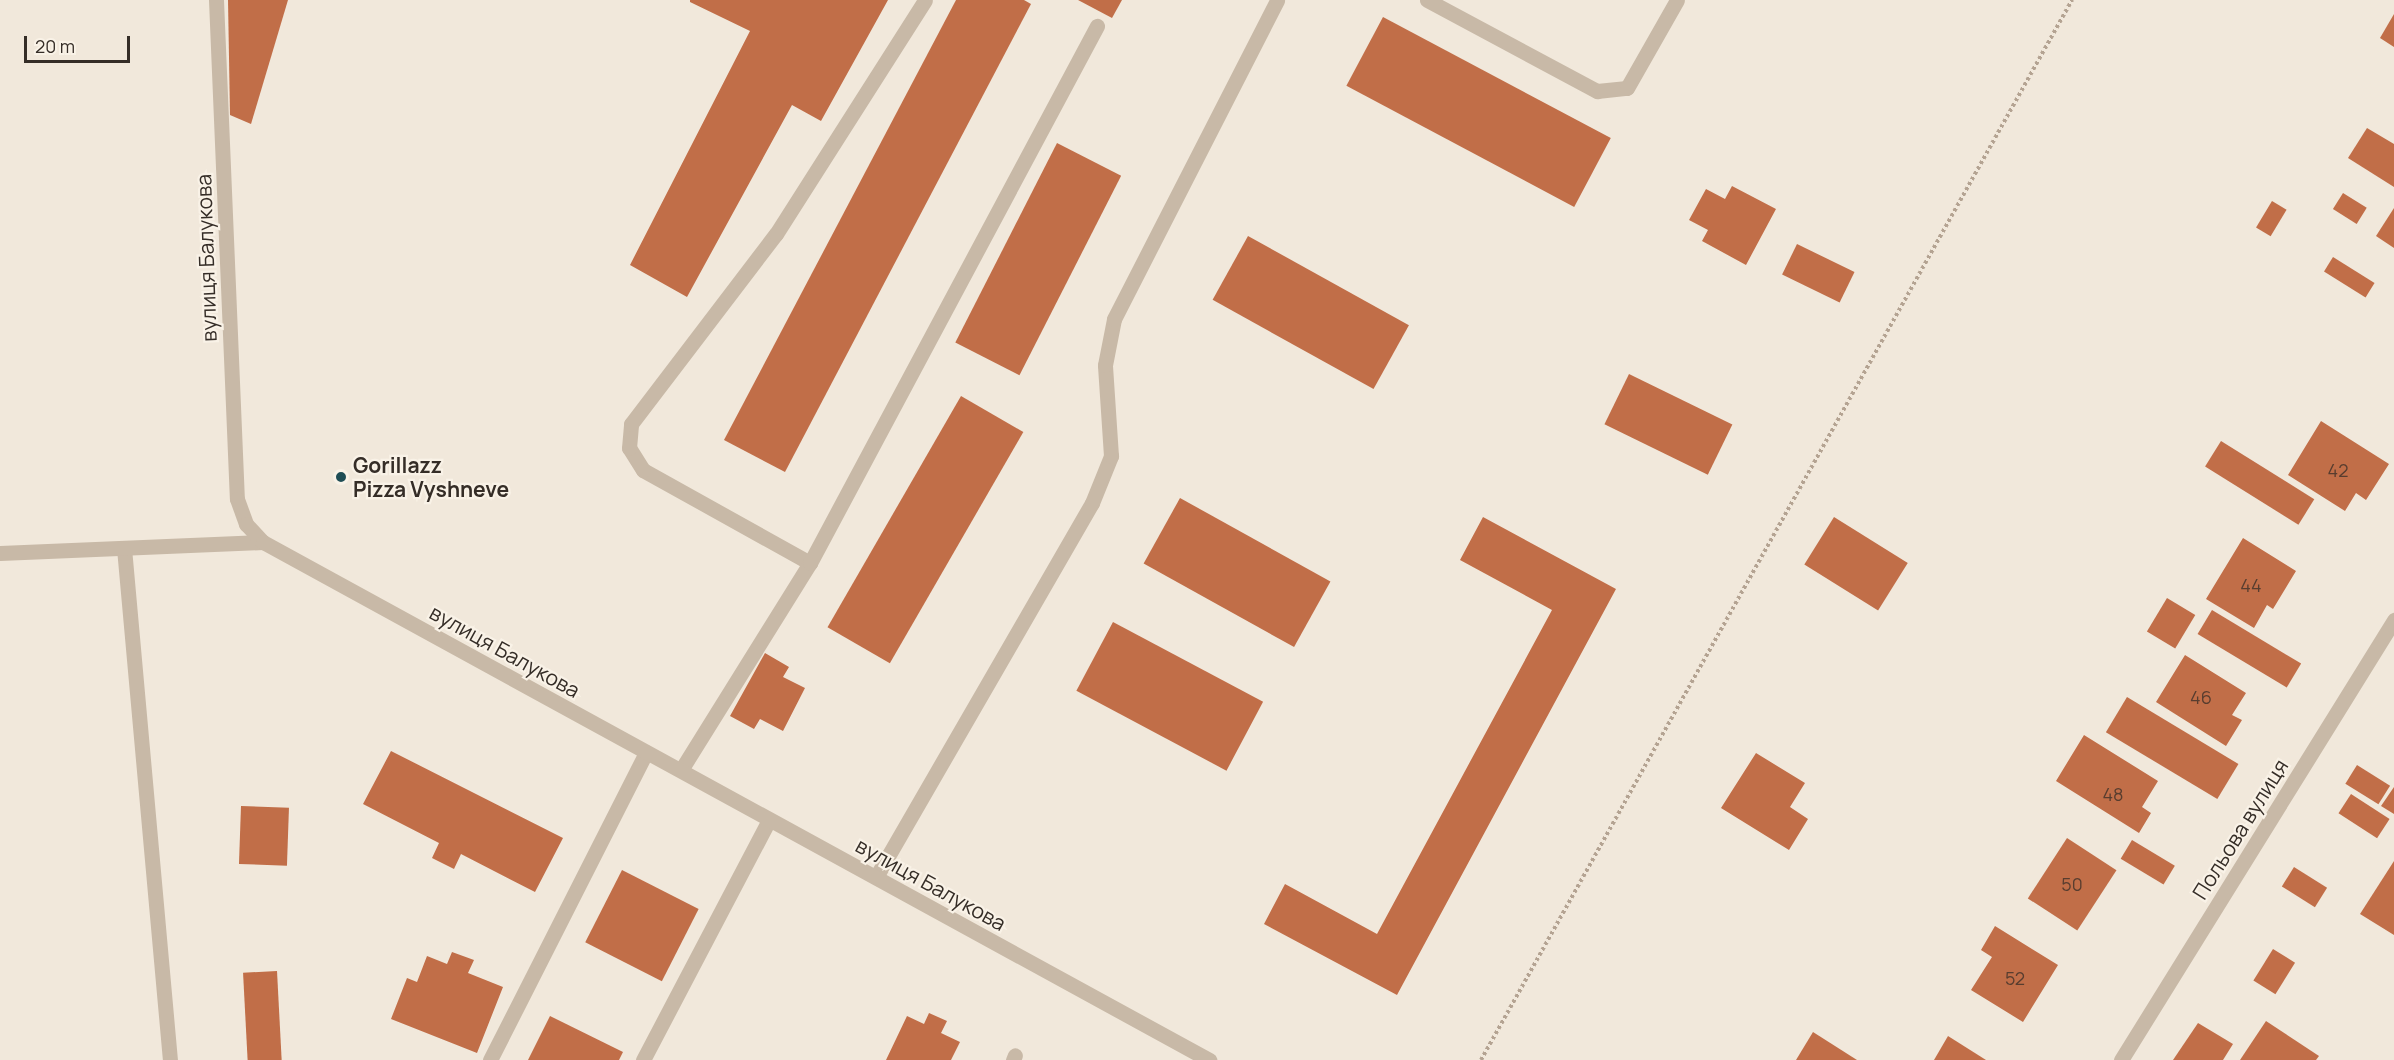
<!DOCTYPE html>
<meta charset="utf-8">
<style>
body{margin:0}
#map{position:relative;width:2394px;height:1060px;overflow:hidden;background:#f1e8db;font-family:Manrope,sans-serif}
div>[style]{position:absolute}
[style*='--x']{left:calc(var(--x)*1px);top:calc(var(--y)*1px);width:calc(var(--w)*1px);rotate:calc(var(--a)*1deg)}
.building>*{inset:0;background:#c16e48;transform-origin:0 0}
.path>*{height:4px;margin-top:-2px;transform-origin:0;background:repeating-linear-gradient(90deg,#b4a392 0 3px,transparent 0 6px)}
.lane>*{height:15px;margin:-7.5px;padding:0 7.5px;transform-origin:7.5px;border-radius:7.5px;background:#c8b9a7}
.street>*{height:15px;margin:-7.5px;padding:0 7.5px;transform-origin:7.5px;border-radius:7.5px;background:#c8b9a7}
.dots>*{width:16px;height:16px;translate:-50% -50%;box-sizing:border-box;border:3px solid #f9f2e7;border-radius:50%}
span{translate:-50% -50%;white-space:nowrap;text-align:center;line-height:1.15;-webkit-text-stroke:4.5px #f9f2e7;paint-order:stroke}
.number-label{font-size:18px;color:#583d2f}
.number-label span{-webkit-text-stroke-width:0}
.street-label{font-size:21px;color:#352d27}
.poi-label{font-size:21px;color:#352d27;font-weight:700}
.left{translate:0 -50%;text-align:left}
.scale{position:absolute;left:24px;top:36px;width:106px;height:27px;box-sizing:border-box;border:3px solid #352d27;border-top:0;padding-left:8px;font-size:18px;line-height:21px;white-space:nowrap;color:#352d27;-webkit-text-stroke:4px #f9f2e7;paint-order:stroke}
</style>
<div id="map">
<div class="building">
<div style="clip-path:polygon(228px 0,288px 0,251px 124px,230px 115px)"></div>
<div style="clip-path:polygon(690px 0,888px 0,821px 121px,792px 105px,687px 297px,630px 265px,750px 31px,690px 2px)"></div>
<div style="clip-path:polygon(956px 0,1024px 0,1031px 4px,785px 472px,724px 440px)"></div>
<div style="clip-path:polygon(1078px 0,1122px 0,1112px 18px)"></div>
<div style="clip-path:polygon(2394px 14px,2394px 47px,2380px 38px)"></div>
<div style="left:1383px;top:17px;width:258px;height:78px;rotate:28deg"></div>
<div style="clip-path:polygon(2367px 128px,2394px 144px,2394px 187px,2348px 158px)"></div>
<div style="left:1057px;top:143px;width:72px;height:224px;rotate:27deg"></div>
<div style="clip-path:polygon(1732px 186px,1776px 209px,1746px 265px,1702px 241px,1708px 230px,1689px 220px,1706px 189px,1725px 199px)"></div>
<div style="left:2343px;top:193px;width:28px;height:19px;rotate:32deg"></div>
<div style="left:2272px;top:201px;width:17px;height:31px;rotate:31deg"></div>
<div style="clip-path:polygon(2394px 208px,2394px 248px,2376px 236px)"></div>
<div style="left:1248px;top:236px;width:184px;height:73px;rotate:29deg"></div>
<div style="left:1797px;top:244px;width:64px;height:34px;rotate:26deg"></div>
<div style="left:2333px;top:257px;width:49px;height:17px;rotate:32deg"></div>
<div style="left:1629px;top:374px;width:115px;height:56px;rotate:26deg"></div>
<div style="left:961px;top:396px;width:72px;height:267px;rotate:30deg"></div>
<div style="clip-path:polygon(2321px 421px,2389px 464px,2366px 500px,2356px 493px,2345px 511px,2288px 475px)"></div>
<div style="left:2221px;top:441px;width:110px;height:30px;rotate:32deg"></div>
<div style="left:1180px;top:498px;width:172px;height:75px;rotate:29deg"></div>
<div style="clip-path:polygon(1483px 517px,1616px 589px,1397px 995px,1264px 924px,1285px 884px,1377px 934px,1552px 610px,1460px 560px)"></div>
<div style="left:1834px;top:517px;width:87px;height:56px;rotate:32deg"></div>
<div style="clip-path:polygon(2243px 538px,2296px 571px,2273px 609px,2267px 605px,2254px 628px,2206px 599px)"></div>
<div style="left:2167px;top:598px;width:33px;height:39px;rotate:31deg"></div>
<div style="left:2212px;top:610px;width:104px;height:28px;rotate:31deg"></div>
<div style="left:1113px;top:622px;width:170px;height:78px;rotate:28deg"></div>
<div style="clip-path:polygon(765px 653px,789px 667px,783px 677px,805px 688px,783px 731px,760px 719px,754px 729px,730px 716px)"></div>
<div style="clip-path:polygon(2185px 655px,2246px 693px,2232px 715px,2242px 720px,2226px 746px,2156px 702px)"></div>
<div style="left:2127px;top:697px;width:130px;height:41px;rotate:31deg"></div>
<div style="clip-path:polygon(2084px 735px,2158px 781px,2142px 807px,2151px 813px,2139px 833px,2056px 781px)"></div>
<div style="clip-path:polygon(391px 751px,563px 838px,535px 892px,461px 854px,454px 869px,432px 858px,439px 843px,363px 804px)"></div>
<div style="clip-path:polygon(1756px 753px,1805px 783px,1790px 807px,1808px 819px,1789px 850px,1721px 808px)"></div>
<div style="left:2357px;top:765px;width:39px;height:22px;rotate:32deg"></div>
<div style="clip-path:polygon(2394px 787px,2394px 814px,2381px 806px)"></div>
<div style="left:2351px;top:794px;width:46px;height:23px;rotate:33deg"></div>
<div style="left:241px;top:806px;width:48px;height:58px;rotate:2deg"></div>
<div style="left:2067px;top:838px;width:59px;height:72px;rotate:33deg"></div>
<div style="left:2132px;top:840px;width:50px;height:22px;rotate:31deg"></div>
<div style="clip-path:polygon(2394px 861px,2394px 935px,2360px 914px)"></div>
<div style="left:2294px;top:867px;width:39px;height:23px;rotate:32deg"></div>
<div style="left:622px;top:870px;width:86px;height:81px;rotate:27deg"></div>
<div style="clip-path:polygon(1995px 926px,2058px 965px,2023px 1022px,1971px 990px,1992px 957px,1981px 950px)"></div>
<div style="left:2273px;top:949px;width:26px;height:37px;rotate:32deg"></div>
<div style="clip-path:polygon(452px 952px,474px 960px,468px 973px,503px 987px,477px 1053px,391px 1019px,407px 978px,417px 982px,427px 956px,447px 964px)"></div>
<div style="left:277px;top:971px;width:89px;height:34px;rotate:87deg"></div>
<div style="clip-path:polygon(929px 1013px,947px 1021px,941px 1033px,960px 1042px,951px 1060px,886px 1060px,907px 1016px,924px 1024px)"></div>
<div style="clip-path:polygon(550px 1016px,623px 1052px,619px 1060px,528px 1060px)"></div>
<div style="clip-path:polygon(2266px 1021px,2319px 1056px,2316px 1060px,2240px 1060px)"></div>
<div style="clip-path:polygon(2198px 1023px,2233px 1044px,2223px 1060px,2173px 1060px)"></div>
<div style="clip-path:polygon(1813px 1032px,1857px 1060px,1796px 1060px)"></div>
<div style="clip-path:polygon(1948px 1036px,1986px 1060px,1934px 1060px)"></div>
</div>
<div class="path">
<div style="--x:1481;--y:1060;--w:1214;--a:-60.86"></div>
</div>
<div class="lane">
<div style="--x:1427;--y:0;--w:193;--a:28.2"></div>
<div style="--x:1597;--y:91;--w:30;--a:-6"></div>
<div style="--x:1627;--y:88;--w:101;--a:-60.4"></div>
<div style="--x:124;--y:548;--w:514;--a:84.87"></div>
<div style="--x:0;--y:553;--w:263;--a:-2.4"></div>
<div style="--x:810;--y:563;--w:191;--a:-150.9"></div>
<div style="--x:643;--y:470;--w:26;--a:-122"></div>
<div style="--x:629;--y:448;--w:24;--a:-85"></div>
<div style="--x:631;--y:424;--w:239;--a:-52.7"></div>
<div style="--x:776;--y:234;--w:277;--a:-57.5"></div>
<div style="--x:681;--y:770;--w:244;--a:-58.1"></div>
<div style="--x:810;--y:563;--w:609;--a:-61.88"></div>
<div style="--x:876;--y:877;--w:432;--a:-60"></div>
<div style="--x:1092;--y:503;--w:51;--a:-68"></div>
<div style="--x:1111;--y:456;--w:91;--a:-93.8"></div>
<div style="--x:1105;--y:365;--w:47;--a:-78.9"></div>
<div style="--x:1114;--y:319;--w:358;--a:-62.9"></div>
<div style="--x:490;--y:1060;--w:345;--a:-63.1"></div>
<div style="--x:643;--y:1060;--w:271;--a:-62.3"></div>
<div style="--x:1013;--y:1060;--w:5;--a:-68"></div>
</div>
<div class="street">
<div style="--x:216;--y:0;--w:499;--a:87.6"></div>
<div style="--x:237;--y:499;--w:27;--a:70"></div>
<div style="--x:246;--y:524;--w:25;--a:47"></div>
<div style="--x:263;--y:542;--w:1079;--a:28.7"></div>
<div style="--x:2121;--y:1060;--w:518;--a:-58.18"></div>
</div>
<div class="dots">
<div style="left:341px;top:477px;background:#1f4d55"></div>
</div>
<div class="number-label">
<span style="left:2338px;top:470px">42</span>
<span style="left:2251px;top:585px">44</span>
<span style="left:2201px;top:697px">46</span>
<span style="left:2113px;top:794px">48</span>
<span style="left:2072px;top:884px">50</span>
<span style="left:2015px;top:978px">52</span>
</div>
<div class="street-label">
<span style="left:206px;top:258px;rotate:-92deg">вулиця Балукова</span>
<span style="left:505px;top:651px;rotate:29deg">вулиця Балукова</span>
<span style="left:2240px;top:829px;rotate:-58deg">Польова вулиця</span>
<span style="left:931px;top:884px;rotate:29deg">вулиця Балукова</span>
</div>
<div class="poi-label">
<span class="left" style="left:353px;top:477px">Gorillazz<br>Pizza Vyshneve</span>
</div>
<div class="scale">20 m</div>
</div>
